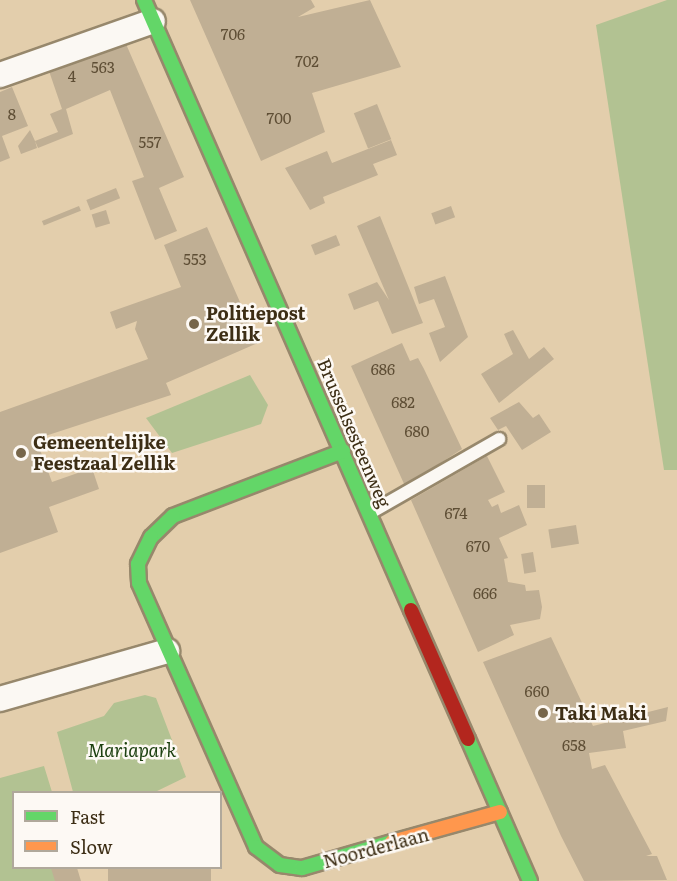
<!DOCTYPE html>
<style>
body{margin:0}
#map{position:relative;width:677px;height:881px;overflow:hidden;background:#e3ceac;font-family:Literata,serif}
div>[style]{position:absolute}
[style*='--x']{left:calc(var(--x)*1px);top:calc(var(--y)*1px);width:calc(var(--w)*1px);rotate:calc(var(--a)*1deg)}
.green>*{inset:0;background:#b2c292}
.building>*{inset:0;background:#c0af94;transform-origin:0 0}
.roads{filter:drop-shadow(2px 0 #97886c) drop-shadow(-2px 0 #97886c) drop-shadow(0 2px #97886c) drop-shadow(0 -2px #97886c)}
.lane>*{height:12px;margin:-6px;padding:0 6px;transform-origin:6px;border-radius:6px;background:#fbf8f3}
.street>*{height:24px;margin:-12px;padding:0 12px;transform-origin:12px;border-radius:12px;background:#fbf8f3}
.fast>*{height:14px;margin:-7px;padding:0 7px;transform-origin:7px;border-radius:7px;background:#63d668}
.slow>*{height:14px;margin:-7px;padding:0 7px;transform-origin:7px;border-radius:7px;background:#ff974d}
.jam>*{height:14px;margin:-7px;padding:0 7px;transform-origin:7px;border-radius:7px;background:#b3261e}
.dots>*{width:16px;height:16px;translate:-50% -50%;box-sizing:border-box;border:3px solid #fdf9f4;border-radius:50%}
span{translate:-50% -50%;white-space:nowrap;text-align:center;line-height:1.15;-webkit-text-stroke:5px #fdf9f4;paint-order:stroke}
.number-label{font-size:15px;color:#5e4e35}
.number-label span{-webkit-text-stroke-width:0}
.poi-label{font-size:18px;color:#3d2e15;font-weight:700}
.left{translate:0 -50%;text-align:left}
.street-label{font-size:18px;color:#3d2e15}
.park-label{font-size:18px;color:#1c4010;font-style:italic}
.legend{position:absolute;left:12px;top:791px;width:210px;height:78px;box-sizing:border-box;background:#fdf9f4;border:2px solid #b0a89b;margin:0;padding:8px 10px;list-style:none;font-size:18px;color:#3d2e15}
.legend li{display:flex;align-items:center;gap:12px;height:30px}
.legend b{width:30px;border:2px solid #b0a89b}
</style>
<div id="map">
<div class="green">
<div style="clip-path:polygon(667px 0,677px 0,677px 470px,664px 470px,596px 25px)"></div>
<div style="clip-path:polygon(250px 375px,268px 405px,261px 424px,172px 453px,146px 418px)"></div>
<div style="clip-path:polygon(145px 695px,156px 698px,186px 777px,155px 792px,73px 792px,57px 732px,104px 716px,114px 703px)"></div>
<div style="clip-path:polygon(44px 766px,52px 792px,14px 792px,14px 868px,74px 868px,78px 881px,0 881px,0 778px)"></div>
</div>
<div class="building">
<div style="clip-path:polygon(190px 0,311px 0,315px 7px,298px 17px,370px 0,401px 67px,312px 93px,325px 132px,261px 161px)"></div>
<div style="clip-path:polygon(126px 44px,184px 177px,159px 188px,177px 231px,155px 240px,132px 181px,144px 177px,110px 90px,66px 109px,73px 134px,38px 148px,35px 141px,37px 148px,21px 154px,18px 146px,30px 130px,35px 141px,58px 132px,50px 114px,62px 109px,49px 71px)"></div>
<div style="clip-path:polygon(12px 87px,28px 126px,2px 136px,10px 158px,0 162px,0 92px)"></div>
<div style="left:377px;top:104px;width:38px;height:25px;rotate:68deg"></div>
<div style="clip-path:polygon(391px 140px,397px 155px,373px 164px,378px 175px,323px 197px,325px 203px,310px 210px,285px 168px,327px 151px,332px 163px)"></div>
<div style="left:116px;top:188px;width:11px;height:32px;rotate:68deg"></div>
<div style="left:79px;top:206px;width:5px;height:40px;rotate:68deg"></div>
<div style="left:451px;top:206px;width:12px;height:21px;rotate:70deg"></div>
<div style="left:106px;top:210px;width:14px;height:15px;rotate:73deg"></div>
<div style="clip-path:polygon(380px 216px,423px 323px,392px 334px,378px 301px,354px 310px,348px 294px,377px 282px,389px 300px,357px 226px)"></div>
<div style="clip-path:polygon(207px 227px,258px 343px,166px 383px,171px 395px,36px 439px,52px 482px,92px 468px,99px 489px,49px 507px,58px 532px,0 553px,0 412px,148px 359px,135px 329px,137px 321px,116px 329px,110px 312px,181px 287px,164px 245px)"></div>
<div style="left:336px;top:235px;width:11px;height:27px;rotate:68deg"></div>
<div style="clip-path:polygon(445px 276px,468px 337px,440px 362px,429px 333px,445px 327px,434px 299px,419px 304px,414px 287px)"></div>
<div style="clip-path:polygon(513px 330px,529px 359px,544px 347px,554px 359px,499px 403px,481px 374px,513px 354px,504px 334px)"></div>
<div style="clip-path:polygon(402px 343px,410px 361px,418px 358px,424px 369px,462px 449px,405px 486px,351px 366px)"></div>
<div style="clip-path:polygon(519px 402px,533px 418px,539px 414px,551px 432px,522px 450px,506px 426px,498px 430px,490px 418px)"></div>
<div style="clip-path:polygon(487px 456px,505px 492px,488px 500px,492px 507px,498px 504px,501px 513px,519px 505px,527px 525px,499px 538px,508px 558px,504px 559px,508px 582px,525px 585px,526px 591px,539px 590px,542px 607px,540px 619px,510px 625px,514px 635px,478px 652px,411px 500px)"></div>
<div style="left:527px;top:485px;width:18px;height:23px"></div>
<div style="left:576px;top:525px;width:19px;height:28px;rotate:81deg"></div>
<div style="left:533px;top:552px;width:20px;height:12px;rotate:81deg"></div>
<div style="clip-path:polygon(551px 637px,593px 726px,668px 707px,666px 721px,623px 731px,626px 748px,589px 753px,592px 769px,605px 765px,652px 854px,646px 856px,657px 856px,667px 880px,584px 881px,561px 836px,483px 662px)"></div>
<div style="clip-path:polygon(51px 868px,77px 868px,81px 881px,55px 881px)"></div>
<div style="left:108px;top:868px;width:103px;height:13px"></div>
</div>
<div class="roads">
<div class="lane">
<div style="--x:370;--y:513;--w:149;--a:-29.8"></div>
</div>
<div class="street">
<div style="--x:0;--y:75;--w:162;--a:-19.4"></div>
<div style="--x:0;--y:699;--w:174;--a:-16"></div>
</div>
<div class="fast">
<div style="--x:144;--y:0;--w:666;--a:66.36"></div>
<div style="--x:343;--y:451;--w:182;--a:159.1"></div>
<div style="--x:173;--y:516;--w:30;--a:136"></div>
<div style="--x:151;--y:537;--w:30;--a:116"></div>
<div style="--x:138;--y:564;--w:19;--a:87"></div>
<div style="--x:139;--y:583;--w:289;--a:66.1"></div>
<div style="--x:256;--y:847;--w:30;--a:37"></div>
<div style="--x:280;--y:865;--w:22;--a:8"></div>
<div style="--x:302;--y:868;--w:94;--a:-16.1"></div>
<div style="--x:468;--y:739;--w:155;--a:66.4"></div>
</div>
<div class="slow">
<div style="--x:392;--y:842;--w:112;--a:-15.5"></div>
</div>
<div class="jam">
<div style="--x:411;--y:610;--w:141;--a:66.2"></div>
</div>
</div>
<div class="dots">
<div style="left:194px;top:324px;background:#77664a"></div>
<div style="left:21px;top:453px;background:#77664a"></div>
<div style="left:543px;top:713px;background:#77664a"></div>
</div>
<div class="number-label">
<span style="left:233px;top:34px">706</span>
<span style="left:307px;top:61px">702</span>
<span style="left:103px;top:67px">563</span>
<span style="left:72px;top:76px">4</span>
<span style="left:12px;top:114px">8</span>
<span style="left:279px;top:118px">700</span>
<span style="left:150px;top:142px">557</span>
<span style="left:195px;top:259px">553</span>
<span style="left:383px;top:369px">686</span>
<span style="left:403px;top:402px">682</span>
<span style="left:417px;top:431px">680</span>
<span style="left:456px;top:513px">674</span>
<span style="left:478px;top:546px">670</span>
<span style="left:485px;top:593px">666</span>
<span style="left:537px;top:691px">660</span>
<span style="left:574px;top:745px">658</span>
</div>
<div class="poi-label">
<span class="left" style="left:206px;top:324px">Politiepost<br>Zellik</span>
<span class="left" style="left:33px;top:453px">Gemeentelijke<br>Feestzaal Zellik</span>
<span class="left" style="left:555px;top:713px">Taki Maki</span>
</div>
<div class="street-label">
<span style="left:354px;top:433px;rotate:67deg">Brusselsesteenweg</span>
<span style="left:376px;top:848px;rotate:-15deg">Noorderlaan</span>
</div>
<div class="park-label">
<span style="left:132px;top:750px">Mariapark</span>
</div>
<ul class="legend">
<li><b style="height:8px;background:#63d668"></b>Fast</li>
<li><b style="height:8px;background:#ff974d"></b>Slow</li>
</ul>
</div>
